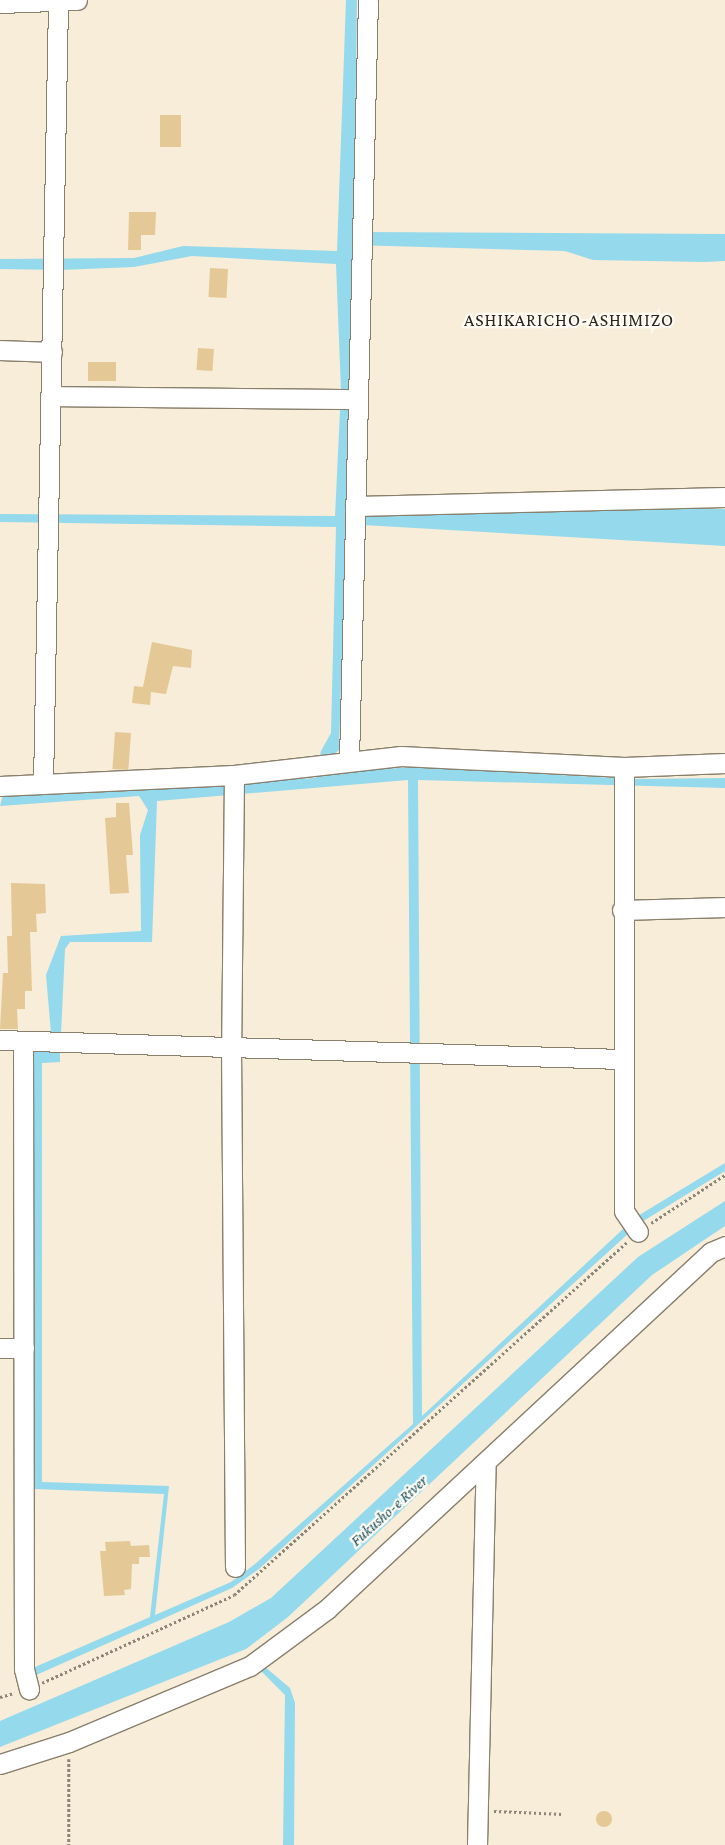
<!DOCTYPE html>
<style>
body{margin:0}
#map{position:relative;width:725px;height:1845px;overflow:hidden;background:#f7edd9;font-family:"Crimson Pro",serif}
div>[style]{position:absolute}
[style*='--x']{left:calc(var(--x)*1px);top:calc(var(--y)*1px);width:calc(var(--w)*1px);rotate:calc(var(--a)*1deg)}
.water>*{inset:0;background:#95d9ec}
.building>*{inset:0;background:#e4c996;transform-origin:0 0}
.round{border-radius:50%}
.path>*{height:2.5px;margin-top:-1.25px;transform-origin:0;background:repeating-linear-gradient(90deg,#8d8678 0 2.5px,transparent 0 5px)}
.roads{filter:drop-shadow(1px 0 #887f6d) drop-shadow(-1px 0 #887f6d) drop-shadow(0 1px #887f6d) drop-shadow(0 -1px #887f6d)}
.minor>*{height:19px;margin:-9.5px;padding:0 9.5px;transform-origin:9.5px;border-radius:9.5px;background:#fff}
span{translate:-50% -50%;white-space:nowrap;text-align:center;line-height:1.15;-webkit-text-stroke:4.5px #fffbf3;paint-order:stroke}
.water-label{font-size:16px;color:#154f5d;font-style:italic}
.quarter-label{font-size:18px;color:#2b271f;letter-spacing:1px}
</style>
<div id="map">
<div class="water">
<div style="clip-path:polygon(346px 0,357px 0,354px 232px,725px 234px,725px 261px,705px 262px,593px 260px,565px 251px,354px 245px,360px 516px,518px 508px,725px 509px,725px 546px,346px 524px,339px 750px,330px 758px,329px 773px,412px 767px,635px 779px,725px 778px,725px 788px,418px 780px,422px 1416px,636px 1217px,725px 1163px,725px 1171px,640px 1223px,259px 1569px,232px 1588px,34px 1676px,35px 1667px,150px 1617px,164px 1494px,35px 1489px,33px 1052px,60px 1049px,60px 1062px,42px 1063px,42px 1482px,169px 1486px,155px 1615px,231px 1582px,255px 1564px,413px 1424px,408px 780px,157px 801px,152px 942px,70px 942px,65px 949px,61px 1034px,51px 1033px,46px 975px,61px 936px,141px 931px,140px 835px,148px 810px,139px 796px,0 806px,3px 795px,315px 778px,321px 751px,331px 733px,336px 527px,0 522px,0 514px,335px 516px,341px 390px,336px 264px,192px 256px,134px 267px,61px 270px,0 269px,0 259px,134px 258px,183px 246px,337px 251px)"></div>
<div style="clip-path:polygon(725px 1201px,725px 1226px,652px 1275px,288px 1617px,246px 1649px,0 1747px,0 1721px,229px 1622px,271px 1598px,638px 1257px)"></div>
<div style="clip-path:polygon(265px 1667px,290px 1688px,295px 1703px,294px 1845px,283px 1845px,285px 1695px,260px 1670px)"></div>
</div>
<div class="building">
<div style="left:160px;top:115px;width:21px;height:32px"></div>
<div style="clip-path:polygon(129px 212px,156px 212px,155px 235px,141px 235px,141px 250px,128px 250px)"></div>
<div style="left:210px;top:268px;width:18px;height:29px;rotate:3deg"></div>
<div style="left:198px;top:348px;width:16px;height:22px;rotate:4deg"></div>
<div style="left:88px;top:362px;width:28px;height:19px"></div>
<div style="clip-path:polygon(152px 642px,192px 650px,191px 668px,173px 666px,166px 694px,151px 692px,150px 705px,132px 703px,134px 686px,143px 687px)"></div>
<div style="left:115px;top:732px;width:16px;height:37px;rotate:4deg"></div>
<div style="clip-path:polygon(116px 803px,129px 803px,133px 855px,126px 855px,129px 893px,110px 894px,105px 818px,116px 817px)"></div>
<div style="clip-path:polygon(11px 883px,45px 884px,46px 913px,36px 914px,37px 932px,30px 932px,32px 991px,25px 991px,25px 1009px,17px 1009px,18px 1029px,0 1029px,3px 973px,8px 973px,7px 936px,12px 936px)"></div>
<div style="clip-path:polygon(130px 1541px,131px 1546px,149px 1545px,150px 1557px,139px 1557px,139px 1564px,132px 1564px,131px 1589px,124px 1590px,125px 1595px,104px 1596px,100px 1551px,106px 1551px,105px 1542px)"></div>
<div class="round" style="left:596px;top:1811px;width:16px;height:16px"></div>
</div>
<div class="path">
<div style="--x:651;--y:1223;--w:88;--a:-33"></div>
<div style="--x:42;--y:1683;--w:211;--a:-24.6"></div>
<div style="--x:234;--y:1595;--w:528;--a:-41.93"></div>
<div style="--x:0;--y:1697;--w:15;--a:-16"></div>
<div style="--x:69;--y:1759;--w:86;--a:90"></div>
<div style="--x:494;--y:1811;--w:68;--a:2.5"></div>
</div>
<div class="roads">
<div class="minor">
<div style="--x:0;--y:3;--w:77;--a:-2.2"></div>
<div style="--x:0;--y:350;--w:52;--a:2.2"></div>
<div style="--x:51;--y:396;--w:305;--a:0.6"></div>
<div style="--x:355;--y:506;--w:370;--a:-1.4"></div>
<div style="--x:349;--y:760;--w:760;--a:-88.57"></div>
<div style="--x:624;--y:767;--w:444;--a:90"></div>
<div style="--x:624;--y:1211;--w:25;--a:56"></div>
<div style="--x:234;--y:775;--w:271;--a:90.6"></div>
<div style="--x:231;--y:1046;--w:521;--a:89.56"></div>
<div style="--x:43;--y:784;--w:784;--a:-88.9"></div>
<div style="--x:0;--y:786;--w:234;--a:-2.7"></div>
<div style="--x:234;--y:775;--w:168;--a:-6.5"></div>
<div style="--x:401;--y:756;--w:223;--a:2.8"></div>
<div style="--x:624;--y:767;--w:101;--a:-2.3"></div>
<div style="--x:622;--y:910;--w:103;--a:-1.7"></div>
<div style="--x:0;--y:1040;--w:622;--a:1.75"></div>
<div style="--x:23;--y:1041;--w:628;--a:89.91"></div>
<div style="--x:24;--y:1669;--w:21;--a:76"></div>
<div style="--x:0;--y:1348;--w:24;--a:0"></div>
<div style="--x:0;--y:1764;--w:72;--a:-17.7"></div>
<div style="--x:69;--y:1742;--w:196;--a:-22.8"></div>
<div style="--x:250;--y:1666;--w:96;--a:-36.5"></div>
<div style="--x:327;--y:1609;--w:524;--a:-42.91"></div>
<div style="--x:711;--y:1252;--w:15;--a:-23"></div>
<div style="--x:477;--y:1845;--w:382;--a:-88.7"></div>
</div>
</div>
<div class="water-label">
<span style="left:389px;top:1511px;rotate:-42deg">Fukusho-e River</span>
</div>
<div class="quarter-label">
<span style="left:569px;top:320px">ASHIKARICHO-ASHIMIZO</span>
</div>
</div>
